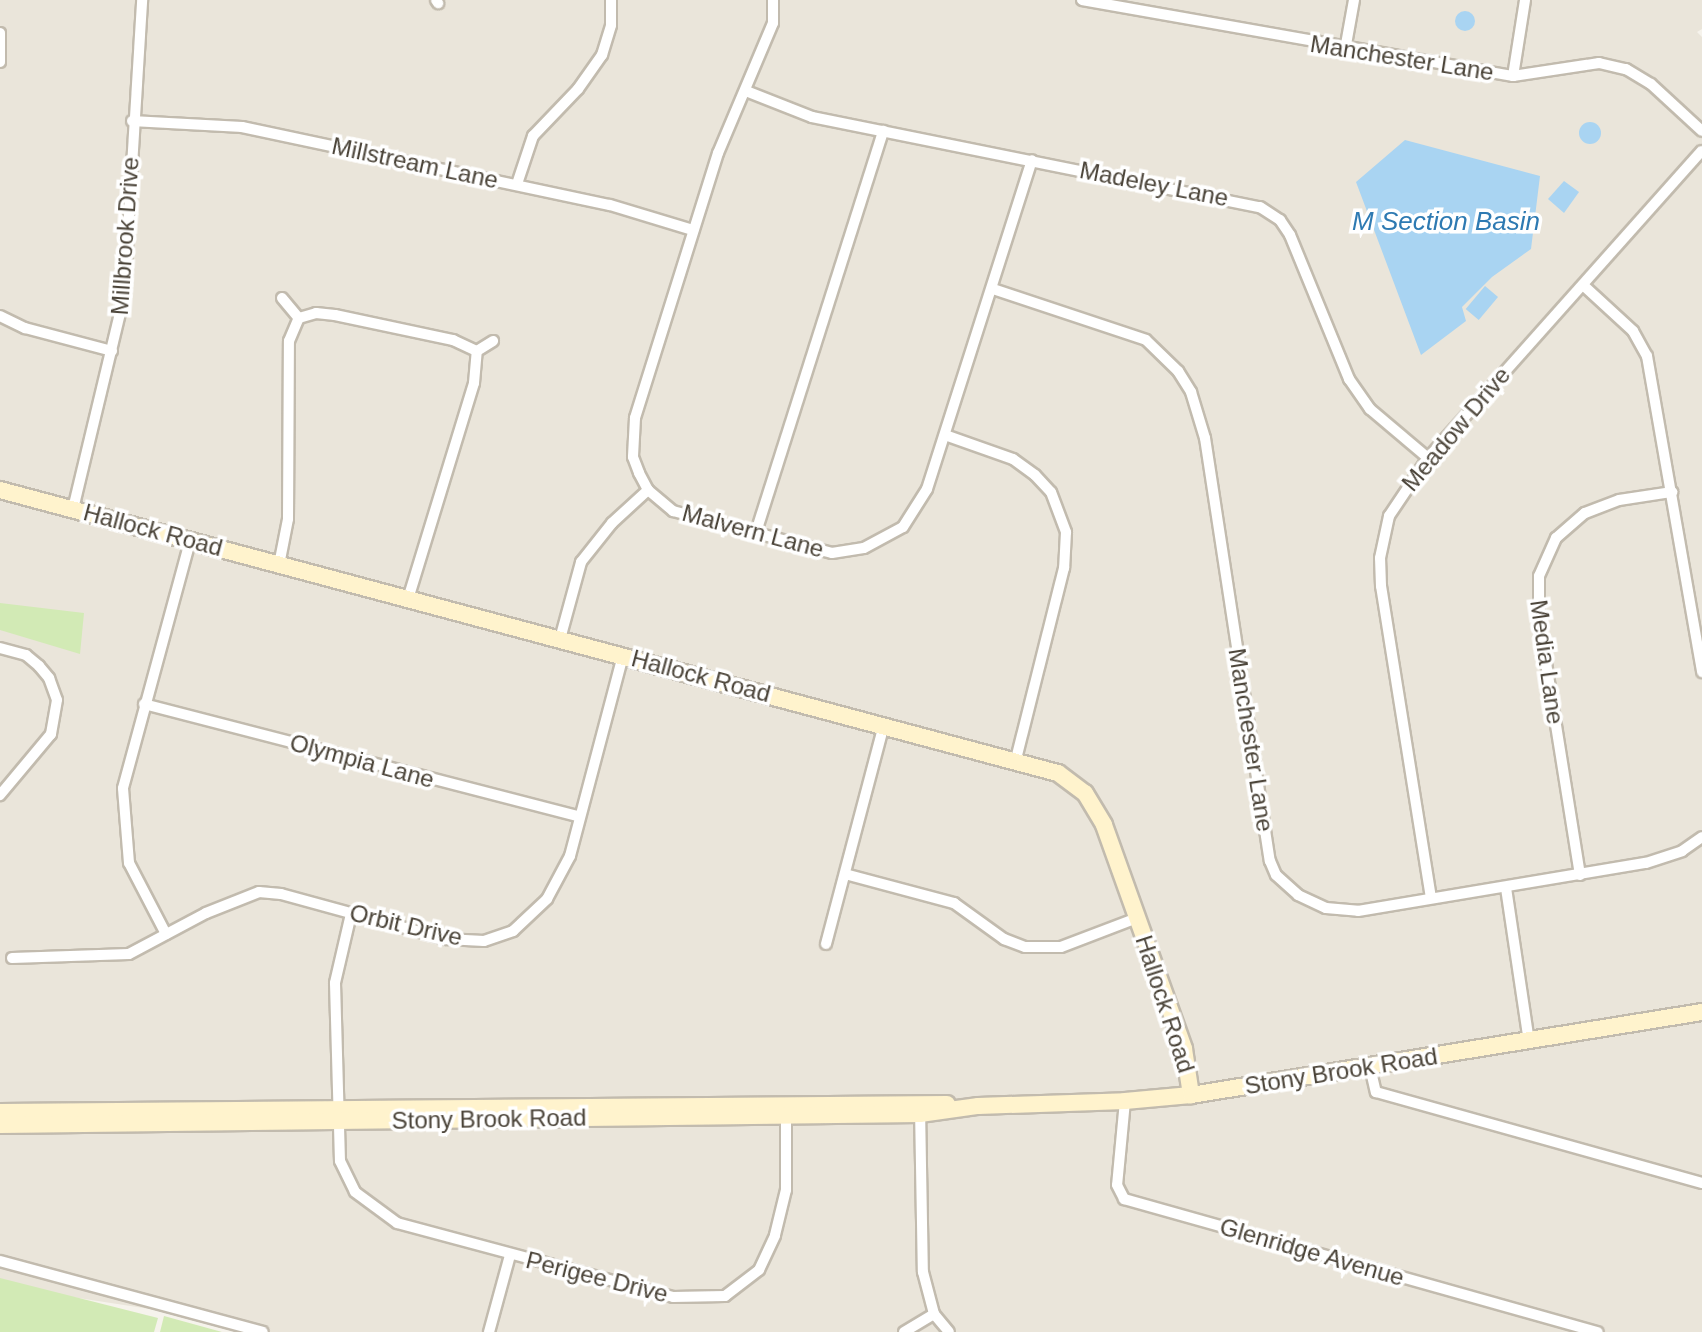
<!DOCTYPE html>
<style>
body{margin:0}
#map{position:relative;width:1702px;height:1332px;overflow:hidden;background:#f6f3ec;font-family:Arial,sans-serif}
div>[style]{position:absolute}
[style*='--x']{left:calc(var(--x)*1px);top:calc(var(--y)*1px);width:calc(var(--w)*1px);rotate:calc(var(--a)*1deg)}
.residential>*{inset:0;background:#eae5da}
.green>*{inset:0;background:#d2eab5}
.water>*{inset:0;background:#a9d4f2;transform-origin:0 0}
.round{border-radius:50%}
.roads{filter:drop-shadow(2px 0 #c2bbae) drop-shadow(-2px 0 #c2bbae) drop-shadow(0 2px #c2bbae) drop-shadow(0 -2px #c2bbae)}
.street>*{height:10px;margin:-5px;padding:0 5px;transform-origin:5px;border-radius:5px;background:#fff}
.secondary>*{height:16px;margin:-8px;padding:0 8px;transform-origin:8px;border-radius:8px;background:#fff3cd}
span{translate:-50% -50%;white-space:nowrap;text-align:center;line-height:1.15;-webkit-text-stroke:7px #fff;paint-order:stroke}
.street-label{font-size:24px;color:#4b4439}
.water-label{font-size:26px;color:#2e7ab2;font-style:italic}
</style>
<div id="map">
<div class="residential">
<div style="clip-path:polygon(0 0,1702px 0,1702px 29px,1697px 32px,1702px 37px,1702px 1332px,241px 1332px,163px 1311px,0 1286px)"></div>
</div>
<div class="green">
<div style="clip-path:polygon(0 603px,84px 613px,80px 654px,0 630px)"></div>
<div style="clip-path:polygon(0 1278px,158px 1318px,154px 1332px,0 1332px)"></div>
<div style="clip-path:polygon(164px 1316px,222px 1332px,160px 1332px)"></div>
</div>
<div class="water">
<div class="round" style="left:1455px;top:11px;width:20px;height:20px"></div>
<div class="round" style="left:1579px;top:122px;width:22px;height:22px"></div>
<div style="clip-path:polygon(1405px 140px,1540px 176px,1531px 249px,1492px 277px,1462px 307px,1466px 321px,1421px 355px,1356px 182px)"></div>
<div style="clip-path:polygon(1564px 181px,1579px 192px,1564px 213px,1548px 199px)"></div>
<div style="left:1485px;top:286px;width:17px;height:30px;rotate:40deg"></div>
</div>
<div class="roads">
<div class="street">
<div style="--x:436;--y:0;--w:4;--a:56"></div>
<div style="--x:773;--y:0;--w:23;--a:90"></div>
<div style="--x:773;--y:23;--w:141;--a:112.9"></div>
<div style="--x:718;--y:153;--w:278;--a:107.4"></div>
<div style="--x:635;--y:418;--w:39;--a:93"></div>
<div style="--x:633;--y:457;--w:17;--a:69"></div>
<div style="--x:639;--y:473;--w:19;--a:62"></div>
<div style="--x:648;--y:490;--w:33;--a:40"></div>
<div style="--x:673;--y:511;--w:164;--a:14.8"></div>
<div style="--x:832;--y:553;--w:32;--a:-9"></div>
<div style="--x:864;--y:548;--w:44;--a:-28.3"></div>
<div style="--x:903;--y:527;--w:45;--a:-57.7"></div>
<div style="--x:927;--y:489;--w:345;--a:-72.3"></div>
<div style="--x:1082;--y:0;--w:438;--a:10"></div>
<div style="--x:1513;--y:76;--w:87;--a:-8.6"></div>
<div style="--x:1599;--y:63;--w:28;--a:13"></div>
<div style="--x:1626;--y:69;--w:29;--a:31"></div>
<div style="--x:1651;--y:84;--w:69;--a:42.7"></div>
<div style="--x:0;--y:33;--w:29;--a:90"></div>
<div style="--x:1345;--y:50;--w:51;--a:-79.8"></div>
<div style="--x:1513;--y:76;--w:77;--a:-81"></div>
<div style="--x:746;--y:91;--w:71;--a:21.5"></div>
<div style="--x:812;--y:117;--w:457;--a:11.4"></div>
<div style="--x:1260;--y:207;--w:24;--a:33"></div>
<div style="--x:1280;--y:220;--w:18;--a:56"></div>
<div style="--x:1290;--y:235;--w:156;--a:67.7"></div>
<div style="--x:1349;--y:379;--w:37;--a:55"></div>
<div style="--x:1370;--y:409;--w:76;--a:40.2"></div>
<div style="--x:132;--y:121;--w:110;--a:3.1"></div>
<div style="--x:242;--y:127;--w:376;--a:12"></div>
<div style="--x:610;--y:205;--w:87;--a:16.8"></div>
<div style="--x:517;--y:184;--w:51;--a:-71.6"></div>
<div style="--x:533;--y:136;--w:65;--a:-46.2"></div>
<div style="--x:578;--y:89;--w:42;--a:-54.8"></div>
<div style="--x:602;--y:55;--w:31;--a:-73"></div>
<div style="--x:611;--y:25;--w:25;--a:-90"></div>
<div style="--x:1583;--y:285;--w:68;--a:42.6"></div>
<div style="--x:1633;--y:331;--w:29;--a:61"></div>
<div style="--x:1647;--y:356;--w:321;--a:80.1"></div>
<div style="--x:993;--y:289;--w:161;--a:18.4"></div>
<div style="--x:1146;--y:340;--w:45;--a:44.1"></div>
<div style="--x:1178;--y:371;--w:25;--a:58"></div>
<div style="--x:1191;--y:392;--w:48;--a:73.1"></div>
<div style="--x:1205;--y:438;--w:428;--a:81.3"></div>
<div style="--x:1270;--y:861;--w:15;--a:67"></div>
<div style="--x:1276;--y:875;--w:30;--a:42"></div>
<div style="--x:1298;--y:895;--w:31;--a:25"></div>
<div style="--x:1326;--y:908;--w:32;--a:5"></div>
<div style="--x:1358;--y:911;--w:292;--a:-9.5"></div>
<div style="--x:1646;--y:863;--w:38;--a:-18"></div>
<div style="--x:1682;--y:851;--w:24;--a:-35"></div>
<div style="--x:282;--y:298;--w:26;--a:50"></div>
<div style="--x:0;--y:316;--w:28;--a:26"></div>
<div style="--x:25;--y:328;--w:90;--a:14.8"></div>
<div style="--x:299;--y:318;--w:18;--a:-16"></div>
<div style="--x:316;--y:313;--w:19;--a:6"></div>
<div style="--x:335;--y:315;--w:121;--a:12"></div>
<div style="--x:453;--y:340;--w:26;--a:25"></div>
<div style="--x:477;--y:351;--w:19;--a:-32"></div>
<div style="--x:945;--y:435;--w:72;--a:19.4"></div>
<div style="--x:1013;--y:459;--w:27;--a:36"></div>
<div style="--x:1035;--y:475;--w:23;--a:47"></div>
<div style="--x:1051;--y:492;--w:43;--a:69.4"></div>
<div style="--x:1066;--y:532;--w:36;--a:93"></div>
<div style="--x:1064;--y:568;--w:197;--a:104.1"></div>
<div style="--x:73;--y:509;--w:218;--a:-76.5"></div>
<div style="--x:124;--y:297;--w:298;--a:-86.5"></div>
<div style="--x:756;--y:532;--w:421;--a:-72.4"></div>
<div style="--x:279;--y:565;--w:47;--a:-78.9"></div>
<div style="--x:288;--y:519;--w:178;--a:-89.7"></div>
<div style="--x:289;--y:341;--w:25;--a:-67"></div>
<div style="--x:408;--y:599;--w:226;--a:-73"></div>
<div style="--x:474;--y:383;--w:32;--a:-85"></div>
<div style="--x:560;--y:639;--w:80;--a:-74.7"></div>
<div style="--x:581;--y:562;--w:50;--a:-51.5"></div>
<div style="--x:612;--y:523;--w:49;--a:-42.5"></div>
<div style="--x:0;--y:648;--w:27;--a:15"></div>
<div style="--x:26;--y:655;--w:17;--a:40"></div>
<div style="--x:39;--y:666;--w:16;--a:50"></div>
<div style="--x:49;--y:678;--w:23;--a:70"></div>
<div style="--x:57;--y:700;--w:35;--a:100"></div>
<div style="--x:51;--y:734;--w:80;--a:129.9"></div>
<div style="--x:144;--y:704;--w:450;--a:14.5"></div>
<div style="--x:845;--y:874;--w:113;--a:14.9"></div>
<div style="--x:954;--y:903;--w:62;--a:35.8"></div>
<div style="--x:1004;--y:939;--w:22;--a:21"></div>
<div style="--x:1025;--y:947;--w:36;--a:0"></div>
<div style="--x:1061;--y:947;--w:81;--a:-20.9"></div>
<div style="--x:1580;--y:875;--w:260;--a:-99.1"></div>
<div style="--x:1539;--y:618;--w:42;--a:-90"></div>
<div style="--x:1539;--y:576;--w:42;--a:-65.9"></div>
<div style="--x:1556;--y:538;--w:38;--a:-41"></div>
<div style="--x:1585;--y:513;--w:36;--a:-21"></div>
<div style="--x:1619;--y:500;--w:54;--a:-8.6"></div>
<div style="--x:1506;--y:888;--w:156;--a:81.5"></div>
<div style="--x:1431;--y:898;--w:316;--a:-99.1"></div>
<div style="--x:1381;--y:586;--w:28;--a:-92"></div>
<div style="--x:1380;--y:558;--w:43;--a:-77.9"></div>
<div style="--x:1389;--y:516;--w:70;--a:-56.1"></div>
<div style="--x:1428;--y:458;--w:411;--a:-48.3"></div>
<div style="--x:351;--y:914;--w:71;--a:103.1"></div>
<div style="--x:335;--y:983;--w:178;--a:88.4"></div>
<div style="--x:340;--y:1161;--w:34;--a:64"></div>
<div style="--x:355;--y:1192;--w:52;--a:36.4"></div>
<div style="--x:397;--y:1223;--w:286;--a:15"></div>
<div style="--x:673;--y:1297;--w:52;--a:-1.1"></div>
<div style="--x:725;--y:1296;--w:43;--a:-37.4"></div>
<div style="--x:759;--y:1270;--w:38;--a:-65"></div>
<div style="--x:775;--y:1235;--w:46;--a:-76.3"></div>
<div style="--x:786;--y:1190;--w:79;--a:-90"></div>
<div style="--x:166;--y:934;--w:80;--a:-117.5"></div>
<div style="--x:129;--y:863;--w:75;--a:-94.6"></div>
<div style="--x:123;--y:788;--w:256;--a:-74.8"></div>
<div style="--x:826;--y:944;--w:227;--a:-75.2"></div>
<div style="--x:12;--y:958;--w:117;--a:-2"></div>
<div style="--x:129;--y:954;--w:87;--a:-28"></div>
<div style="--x:206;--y:913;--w:57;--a:-21.6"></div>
<div style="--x:259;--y:892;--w:22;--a:5"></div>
<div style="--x:281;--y:894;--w:171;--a:15.3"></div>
<div style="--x:446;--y:939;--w:38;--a:3"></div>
<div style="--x:484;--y:941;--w:31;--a:-19"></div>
<div style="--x:513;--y:931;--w:47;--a:-43.3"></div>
<div style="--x:547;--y:899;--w:49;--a:-61.9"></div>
<div style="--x:570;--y:856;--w:207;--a:-75.2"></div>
<div style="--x:1370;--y:1067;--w:26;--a:77"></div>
<div style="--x:1376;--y:1092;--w:338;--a:15.6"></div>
<div style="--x:1125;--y:1101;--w:84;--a:95.4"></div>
<div style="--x:1117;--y:1185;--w:16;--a:63"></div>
<div style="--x:1124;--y:1199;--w:492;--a:15.7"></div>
<div style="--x:920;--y:1108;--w:164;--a:89"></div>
<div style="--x:923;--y:1272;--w:43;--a:75.3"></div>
<div style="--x:934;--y:1314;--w:23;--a:50"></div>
<div style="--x:0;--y:1261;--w:272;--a:15.1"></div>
<div style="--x:489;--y:1332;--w:80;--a:-74.7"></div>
<div style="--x:904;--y:1332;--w:35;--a:-31"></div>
</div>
<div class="secondary">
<div style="--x:0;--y:490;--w:1095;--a:14.98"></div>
<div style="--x:1058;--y:773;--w:34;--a:37"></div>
<div style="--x:1085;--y:793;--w:37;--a:59"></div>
<div style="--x:1104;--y:825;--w:238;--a:70.3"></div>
<div style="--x:1184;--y:1049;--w:47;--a:81.3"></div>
<div style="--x:0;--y:1112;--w:947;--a:-0.48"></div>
<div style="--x:0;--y:1125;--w:920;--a:-0.69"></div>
<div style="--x:920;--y:1114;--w:59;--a:-7.9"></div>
<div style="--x:978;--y:1106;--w:147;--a:-1.9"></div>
<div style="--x:1125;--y:1101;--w:66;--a:-5.2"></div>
<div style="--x:1191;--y:1095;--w:518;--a:-9.23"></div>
</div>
</div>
<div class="street-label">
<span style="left:1402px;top:58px;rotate:9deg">Manchester Lane</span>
<span style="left:415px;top:163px;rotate:12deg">Millstream Lane</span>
<span style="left:1154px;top:184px;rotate:11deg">Madeley Lane</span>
<span style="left:125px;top:236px;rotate:-86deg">Millbrook Drive</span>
<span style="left:1456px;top:429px;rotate:-50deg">Meadow Drive</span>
<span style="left:153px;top:530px;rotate:15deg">Hallock Road</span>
<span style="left:753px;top:531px;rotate:15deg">Malvern Lane</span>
<span style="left:1547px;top:662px;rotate:82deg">Media Lane</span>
<span style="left:701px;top:676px;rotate:15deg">Hallock Road</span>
<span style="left:1251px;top:740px;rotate:81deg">Manchester Lane</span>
<span style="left:362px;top:761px;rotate:15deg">Olympia Lane</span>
<span style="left:406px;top:925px;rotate:13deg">Orbit Drive</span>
<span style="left:1165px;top:1004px;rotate:72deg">Hallock Road</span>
<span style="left:1341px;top:1071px;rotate:-9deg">Stony Brook Road</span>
<span style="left:489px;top:1119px;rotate:-1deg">Stony Brook Road</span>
<span style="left:1312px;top:1252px;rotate:16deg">Glenridge Avenue</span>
<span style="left:597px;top:1277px;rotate:14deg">Perigee Drive</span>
</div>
<div class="water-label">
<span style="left:1446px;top:222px">M Section Basin</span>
</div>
</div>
